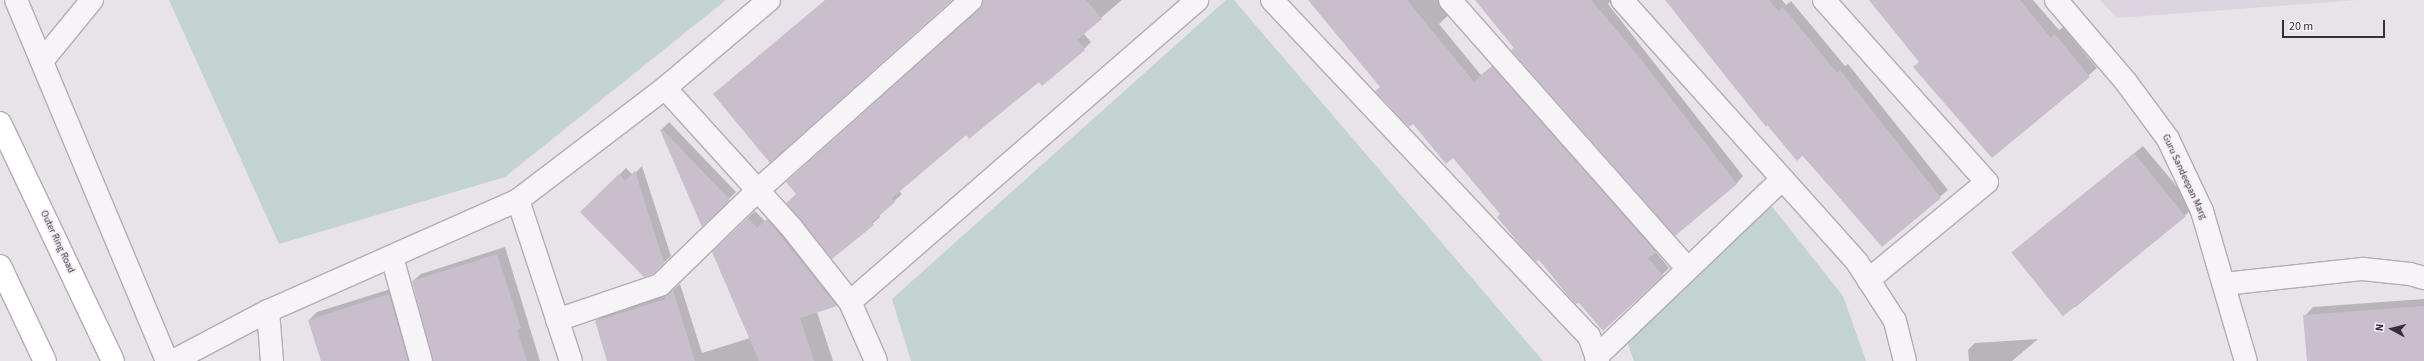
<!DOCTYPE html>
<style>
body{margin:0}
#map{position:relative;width:2424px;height:361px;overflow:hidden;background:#e8e2e9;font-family:"Source Sans 3",sans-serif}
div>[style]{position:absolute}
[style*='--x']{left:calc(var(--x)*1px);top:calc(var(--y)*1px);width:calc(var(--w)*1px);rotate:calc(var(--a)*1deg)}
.built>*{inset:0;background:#dcd4de}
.green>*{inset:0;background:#c3d3d2}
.shadow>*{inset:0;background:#0003;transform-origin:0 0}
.building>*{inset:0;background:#c9bfcc;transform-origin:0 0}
.roads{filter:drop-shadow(1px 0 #b4abb6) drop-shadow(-1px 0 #b4abb6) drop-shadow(0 1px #b4abb6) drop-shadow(0 -1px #b4abb6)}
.minor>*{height:22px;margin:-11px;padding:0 11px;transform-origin:11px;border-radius:11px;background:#f7f4f8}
.highway>*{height:22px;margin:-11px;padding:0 11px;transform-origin:11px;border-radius:11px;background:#fff}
span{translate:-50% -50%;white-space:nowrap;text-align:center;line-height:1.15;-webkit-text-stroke:4px #f5f1f7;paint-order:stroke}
.street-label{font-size:10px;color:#3c2b40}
.north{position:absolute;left:2372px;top:309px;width:40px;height:40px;-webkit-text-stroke:3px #f5f1f7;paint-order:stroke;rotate:277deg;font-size:11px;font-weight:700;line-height:16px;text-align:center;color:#3c2b40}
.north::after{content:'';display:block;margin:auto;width:14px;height:18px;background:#3c2b40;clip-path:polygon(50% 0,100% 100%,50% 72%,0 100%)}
.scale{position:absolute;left:2282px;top:20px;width:103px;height:18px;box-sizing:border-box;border:2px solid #3c2b40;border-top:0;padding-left:5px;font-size:12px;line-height:14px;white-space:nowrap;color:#3c2b40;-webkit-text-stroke:3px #f5f1f7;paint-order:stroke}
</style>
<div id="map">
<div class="built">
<div style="clip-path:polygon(2100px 0,2358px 0,2117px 18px)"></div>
</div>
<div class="green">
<div style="clip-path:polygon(169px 0,726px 0,505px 177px,279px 244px)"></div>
<div style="clip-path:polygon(1226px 0,1234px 0,1543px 361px,911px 361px,892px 299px)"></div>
<div style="clip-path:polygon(1770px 204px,1843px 296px,1866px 361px,1634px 361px,1625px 336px)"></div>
</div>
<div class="shadow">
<div style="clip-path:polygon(984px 0,1122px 0,1083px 33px,1091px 42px,1084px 49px,967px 134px,899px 191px,902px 194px,879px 215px,880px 217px,833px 258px,796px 194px,981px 9px)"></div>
<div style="clip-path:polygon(1309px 0,1448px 0,1455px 9px,1439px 24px,1481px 75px,1500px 60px,1662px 244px,1655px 251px,1669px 268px,1662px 275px,1501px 214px,1454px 156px)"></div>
<div style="clip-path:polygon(1476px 0,1612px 0,1608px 4px,1743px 176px,1736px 184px,1515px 48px)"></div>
<div style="clip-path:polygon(1666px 0,1782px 0,1786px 5px,1791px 1px,1845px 66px,1848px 64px,1948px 190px,1882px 246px)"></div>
<div style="clip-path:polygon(1869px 0,2033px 0,2059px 30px,2063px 27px,2097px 68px,1992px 157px,1920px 61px)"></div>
<div style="clip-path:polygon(669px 122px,736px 192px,702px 226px,661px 130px)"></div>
<div style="left:2143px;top:146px;width:80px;height:156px;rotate:50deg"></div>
<div style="clip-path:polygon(642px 166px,671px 256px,653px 273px,582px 212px,626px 168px,633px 175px)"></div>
<div style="clip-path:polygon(755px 211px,765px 221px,775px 213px,844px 298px,837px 305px,817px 312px,833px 361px,608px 361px,596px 321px,603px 314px,669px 293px,680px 284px,702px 353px,750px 338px,713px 252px)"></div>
<div style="clip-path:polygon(505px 247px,540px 361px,434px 361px,413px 281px,421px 274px)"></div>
<div style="clip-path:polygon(397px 287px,421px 361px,322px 361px,309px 320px,317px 312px)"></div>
<div style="clip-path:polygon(2424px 299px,2424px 361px,2308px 361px,2305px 316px,2313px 307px)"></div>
<div style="clip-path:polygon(2038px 339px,2012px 361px,1969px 361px,1968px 350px,1975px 343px)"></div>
</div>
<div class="building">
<div style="clip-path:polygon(825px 0,952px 0,770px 163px,713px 94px)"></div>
<div style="clip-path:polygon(983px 0,1086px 0,1102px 19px,1077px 40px,1085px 50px,1042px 86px,1039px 82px,969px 139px,966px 135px,892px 198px,895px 202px,872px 222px,874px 225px,832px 259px,786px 203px,796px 194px,786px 182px,979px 9px)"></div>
<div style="clip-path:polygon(1308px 0,1407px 0,1474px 82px,1492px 66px,1656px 252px,1648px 258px,1663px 276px,1603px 331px,1579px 303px,1576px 304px,1569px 297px,1539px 260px,1536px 262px,1520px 245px,1497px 217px,1500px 214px,1453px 158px,1446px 164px,1413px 124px,1409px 127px,1375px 91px,1380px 87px)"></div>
<div style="clip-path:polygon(1475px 0,1591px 0,1636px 53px,1737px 184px,1675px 236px,1511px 50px,1514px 48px)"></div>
<div style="clip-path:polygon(1665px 0,1769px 0,1778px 11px,1783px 7px,1837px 73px,1840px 70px,1941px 198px,1882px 247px,1803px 155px,1797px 161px,1767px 125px,1766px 127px)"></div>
<div style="clip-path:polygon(1869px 0,2020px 0,2051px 38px,2055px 34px,2090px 77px,1992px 158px,1913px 67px,1919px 62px)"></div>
<div style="clip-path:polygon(662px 129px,730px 200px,702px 227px,660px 130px)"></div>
<div style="left:2134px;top:153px;width:82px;height:158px;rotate:51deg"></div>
<div style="clip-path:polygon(635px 171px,664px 263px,653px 274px,644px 277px,580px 212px,619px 174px,625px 181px)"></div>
<div style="clip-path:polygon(748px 218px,757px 228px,767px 219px,837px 306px,800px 318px,814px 361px,759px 361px,712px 252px)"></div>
<div style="clip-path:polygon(497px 254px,521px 328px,517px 330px,527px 361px,433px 361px,412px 281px)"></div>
<div style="clip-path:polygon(673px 290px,695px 361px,607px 361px,595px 321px,666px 299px,664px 297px)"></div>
<div style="clip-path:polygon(389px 294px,408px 361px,321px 361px,308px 320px)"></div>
<div style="clip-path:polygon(2424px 306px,2424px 361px,2307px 361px,2303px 315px)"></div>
</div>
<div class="roads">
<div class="minor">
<div style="--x:16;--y:0;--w:391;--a:67.3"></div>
<div style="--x:1272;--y:0;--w:462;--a:46.7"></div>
<div style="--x:1589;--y:336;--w:27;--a:70"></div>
<div style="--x:1450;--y:0;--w:359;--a:48.5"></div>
<div style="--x:1622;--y:0;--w:352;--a:48.1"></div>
<div style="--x:1857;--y:262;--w:70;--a:57.2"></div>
<div style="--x:1895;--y:321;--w:41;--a:76"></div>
<div style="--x:1824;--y:0;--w:244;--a:48.2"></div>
<div style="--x:1987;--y:182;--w:154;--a:140.5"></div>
<div style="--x:2056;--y:0;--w:108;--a:49.5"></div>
<div style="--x:2126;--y:82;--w:71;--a:53.6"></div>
<div style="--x:2168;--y:139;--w:80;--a:64.7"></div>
<div style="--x:2202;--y:211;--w:156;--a:73.7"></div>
<div style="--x:42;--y:61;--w:79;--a:-50.7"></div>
<div style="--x:665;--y:88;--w:188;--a:47.8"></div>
<div style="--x:791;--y:227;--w:95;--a:51.8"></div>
<div style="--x:850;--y:302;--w:64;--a:66.2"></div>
<div style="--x:518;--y:200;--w:169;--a:71.8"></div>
<div style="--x:392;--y:257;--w:108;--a:74.4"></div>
<div style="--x:2224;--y:284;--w:140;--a:-6.2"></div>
<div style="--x:2363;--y:269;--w:47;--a:6.1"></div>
<div style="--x:2410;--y:274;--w:15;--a:16"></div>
<div style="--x:850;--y:302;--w:460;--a:-41"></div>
<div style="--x:268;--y:311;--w:50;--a:85.4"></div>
<div style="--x:557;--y:320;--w:109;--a:-18.8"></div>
<div style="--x:660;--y:285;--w:136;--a:-44.1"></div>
<div style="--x:758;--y:190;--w:285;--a:-41.7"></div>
<div style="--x:1596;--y:357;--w:257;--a:-43.7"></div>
<div style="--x:173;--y:361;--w:107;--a:-27.8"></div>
<div style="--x:268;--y:311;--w:274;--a:-23.9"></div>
<div style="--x:518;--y:200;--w:185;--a:-37.3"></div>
<div style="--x:665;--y:88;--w:136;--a:-40.2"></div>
</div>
<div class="highway">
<div style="--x:0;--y:123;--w:263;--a:64.6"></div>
<div style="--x:0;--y:266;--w:105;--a:64.7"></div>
</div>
</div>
<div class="street-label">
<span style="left:2184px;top:177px;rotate:65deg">Guru Sandeepan Marg</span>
<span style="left:57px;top:242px;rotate:65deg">Outer Ring Road</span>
</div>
<div class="north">N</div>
<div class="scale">20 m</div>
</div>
